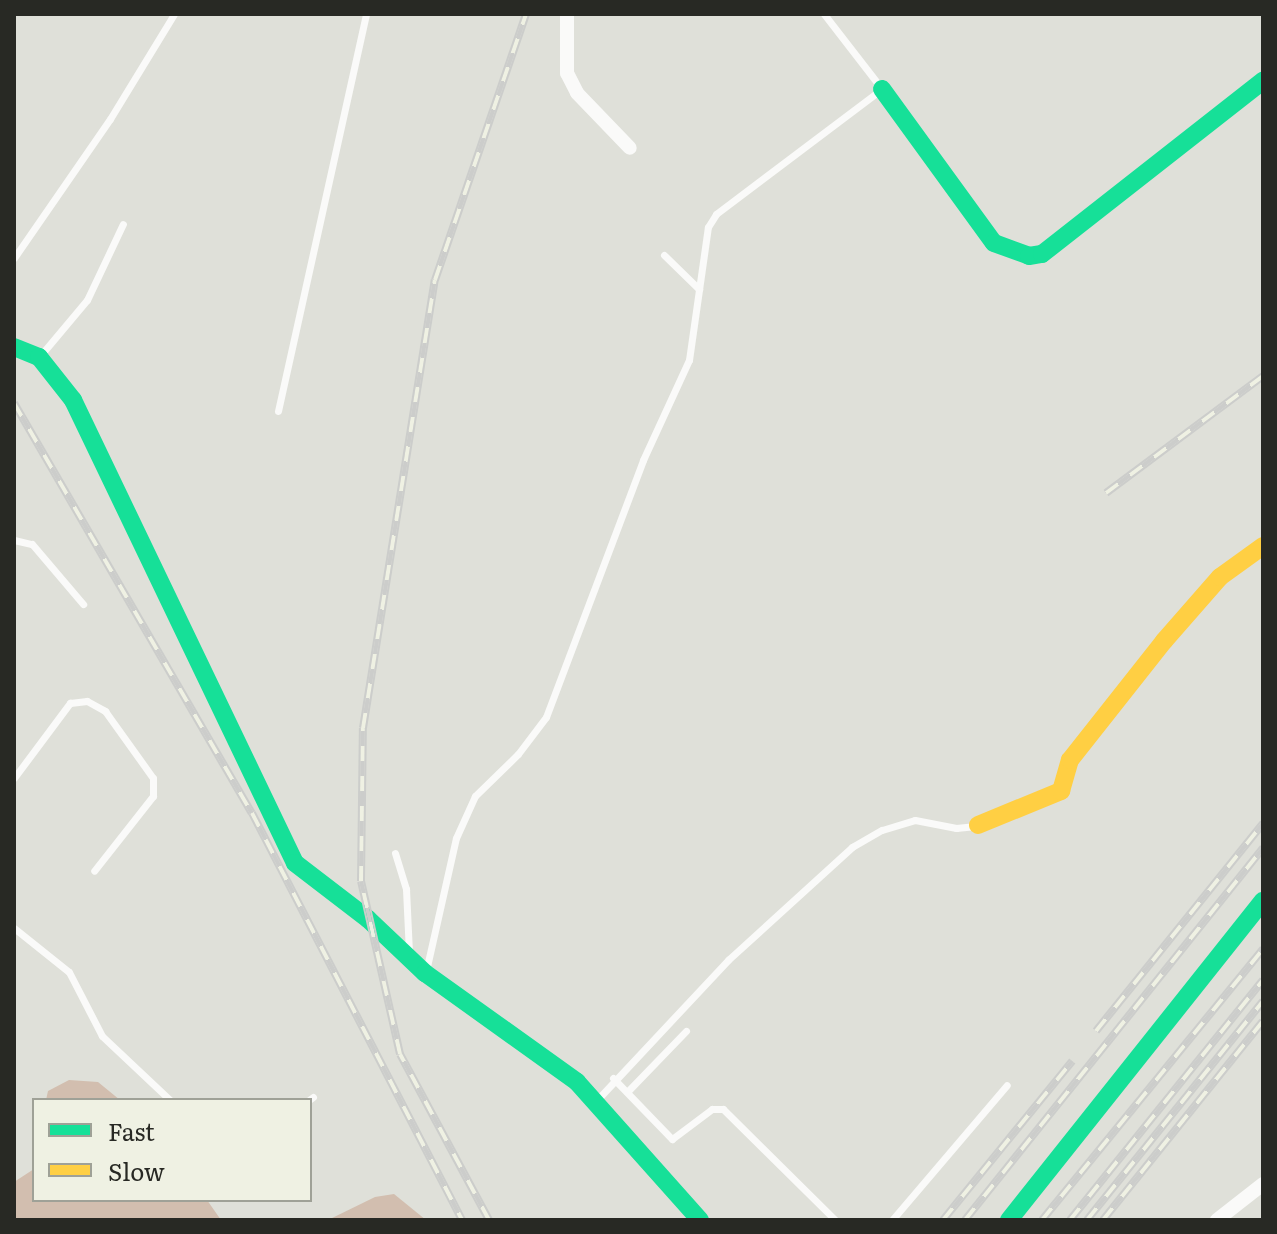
<!DOCTYPE html>
<style>
body{margin:0}
#map{position:relative;width:1277px;height:1234px;overflow:hidden;background:#dfe0d9;font-family:Literata,serif}
div>[style]{position:absolute}
[style*='--x']{left:calc(var(--x)*1px);top:calc(var(--y)*1px);width:calc(var(--w)*1px);rotate:calc(var(--a)*1deg)}
.forest>*{inset:0;background:#d2beaf}
.lane>*{height:7px;margin:-3.5px;padding:0 3.5px;transform-origin:3.5px;border-radius:3.5px;background:#fafaf9}
.street>*{height:14px;margin:-7px;padding:0 7px;transform-origin:7px;border-radius:7px;background:#fafaf9}
.fast>*{height:18px;margin:-9px;padding:0 9px;transform-origin:9px;border-radius:9px;background:#16e098}
.slow>*{height:18px;margin:-9px;padding:0 9px;transform-origin:9px;border-radius:9px;background:#ffcf43}
.rail>*{height:8px;margin-top:-4px;transform-origin:0;background:repeating-linear-gradient(90deg,#eff1e3 0 15px,#cccdcb 0 30px);box-sizing:border-box;border-block:2px solid #cccdcb}
span{translate:-50% -50%;white-space:nowrap;text-align:center;line-height:1.15;-webkit-text-stroke:7px #eff1e3;paint-order:stroke}
.frame{position:absolute;inset:0;border:16px solid #282924;pointer-events:none}
.legend{position:absolute;left:32px;top:1098px;width:280px;height:104px;box-sizing:border-box;background:#eff1e3;border:2px solid #9fa197;margin:0;padding:10px 14px;list-style:none;font-size:24px;color:#282924}
.legend li{display:flex;align-items:center;gap:16px;height:40px}
.legend b{width:40px;border:2px solid #9fa197}
</style>
<div id="map">
<div class="forest">
<div style="clip-path:polygon(69px 1080px,98px 1082px,120px 1100px,46px 1100px,48px 1091px)"></div>
<div style="clip-path:polygon(34px 1169px,34px 1200px,207px 1200px,221px 1220px,14px 1220px,14px 1182px)"></div>
<div style="clip-path:polygon(394px 1194px,426px 1220px,328px 1220px,375px 1197px)"></div>
</div>
<div class="lane">
<div style="--x:664;--y:255;--w:49;--a:44.2"></div>
<div style="--x:14;--y:258;--w:169;--a:-55.4"></div>
<div style="--x:110;--y:119;--w:123;--a:-58.6"></div>
<div style="--x:40;--y:356;--w:73;--a:-50"></div>
<div style="--x:87;--y:300;--w:84;--a:-64.7"></div>
<div style="--x:278;--y:411;--w:407;--a:-77.5"></div>
<div style="--x:14;--y:540;--w:18;--a:13"></div>
<div style="--x:32;--y:544;--w:79;--a:49.6"></div>
<div style="--x:14;--y:778;--w:94;--a:-53.3"></div>
<div style="--x:70;--y:703;--w:17;--a:-7"></div>
<div style="--x:87;--y:701;--w:21;--a:29"></div>
<div style="--x:105;--y:711;--w:82;--a:54.4"></div>
<div style="--x:153;--y:778;--w:18;--a:90"></div>
<div style="--x:153;--y:796;--w:95;--a:128.2"></div>
<div style="--x:395;--y:853;--w:38;--a:73"></div>
<div style="--x:406;--y:889;--w:63;--a:87.3"></div>
<div style="--x:14;--y:928;--w:70;--a:38.7"></div>
<div style="--x:69;--y:972;--w:72;--a:62.7"></div>
<div style="--x:102;--y:1036;--w:93;--a:43.3"></div>
<div style="--x:426;--y:971;--w:136;--a:-77.3"></div>
<div style="--x:456;--y:838;--w:46;--a:-65.7"></div>
<div style="--x:475;--y:796;--w:60;--a:-44.3"></div>
<div style="--x:518;--y:754;--w:46;--a:-52.9"></div>
<div style="--x:546;--y:717;--w:275;--a:-69.3"></div>
<div style="--x:643;--y:460;--w:110;--a:-65.3"></div>
<div style="--x:689;--y:360;--w:134;--a:-81.9"></div>
<div style="--x:708;--y:227;--w:15;--a:-58"></div>
<div style="--x:716;--y:214;--w:208;--a:-37"></div>
<div style="--x:882;--y:89;--w:95;--a:-127.7"></div>
<div style="--x:613;--y:1078;--w:85;--a:46"></div>
<div style="--x:672;--y:1139;--w:50;--a:-36.9"></div>
<div style="--x:712;--y:1109;--w:11;--a:0"></div>
<div style="--x:723;--y:1109;--w:158;--a:44.7"></div>
<div style="--x:627;--y:1092;--w:85;--a:-46"></div>
<div style="--x:309;--y:1100;--w:5;--a:-37"></div>
<div style="--x:597;--y:1100;--w:192;--a:-46.9"></div>
<div style="--x:728;--y:960;--w:168;--a:-42.3"></div>
<div style="--x:852;--y:847;--w:34;--a:-30"></div>
<div style="--x:882;--y:830;--w:34;--a:-17"></div>
<div style="--x:915;--y:820;--w:42;--a:11"></div>
<div style="--x:956;--y:828;--w:20;--a:-6"></div>
<div style="--x:892;--y:1220;--w:177;--a:-49.6"></div>
</div>
<div class="street">
<div style="--x:567;--y:14;--w:59;--a:90"></div>
<div style="--x:567;--y:73;--w:22;--a:63"></div>
<div style="--x:577;--y:93;--w:76;--a:46.1"></div>
<div style="--x:1217;--y:1220;--w:58;--a:-38"></div>
</div>
<div class="fast">
<div style="--x:882;--y:89;--w:190;--a:54"></div>
<div style="--x:994;--y:243;--w:37;--a:20"></div>
<div style="--x:1029;--y:256;--w:13;--a:-9"></div>
<div style="--x:1042;--y:254;--w:281;--a:-38.1"></div>
<div style="--x:14;--y:347;--w:27;--a:22"></div>
<div style="--x:39;--y:357;--w:55;--a:51.7"></div>
<div style="--x:73;--y:400;--w:513;--a:64.38"></div>
<div style="--x:295;--y:863;--w:92;--a:37.5"></div>
<div style="--x:368;--y:919;--w:79;--a:43.5"></div>
<div style="--x:425;--y:973;--w:187;--a:35.6"></div>
<div style="--x:577;--y:1082;--w:185;--a:48.3"></div>
<div style="--x:1009;--y:1220;--w:408;--a:-51.5"></div>
</div>
<div class="slow">
<div style="--x:978;--y:825;--w:90;--a:-22.3"></div>
<div style="--x:1061;--y:791;--w:32;--a:-74"></div>
<div style="--x:1070;--y:760;--w:152;--a:-51.7"></div>
<div style="--x:1164;--y:641;--w:85;--a:-48.8"></div>
<div style="--x:1220;--y:577;--w:53;--a:-35.8"></div>
</div>
<div class="rail">
<div style="--x:14;--y:403;--w:474;--a:59.9"></div>
<div style="--x:252;--y:813;--w:458;--a:62.7"></div>
<div style="--x:1106;--y:493;--w:196;--a:-36.7"></div>
<div style="--x:1096;--y:1031;--w:267;--a:-51.2"></div>
<div style="--x:489;--y:1220;--w:188;--a:-118.2"></div>
<div style="--x:400;--y:1054;--w:177;--a:-102.7"></div>
<div style="--x:361;--y:881;--w:153;--a:-89.3"></div>
<div style="--x:363;--y:728;--w:454;--a:-80.9"></div>
<div style="--x:435;--y:280;--w:281;--a:-71.1"></div>
<div style="--x:943;--y:1220;--w:205;--a:-50.9"></div>
<div style="--x:965;--y:1220;--w:477;--a:-51.3"></div>
<div style="--x:1042;--y:1220;--w:350;--a:-50.8"></div>
<div style="--x:1070;--y:1220;--w:308;--a:-51.2"></div>
<div style="--x:1087;--y:1220;--w:281;--a:-51.2"></div>
<div style="--x:1103;--y:1220;--w:255;--a:-51.2"></div>
</div>
<div class="frame"></div>
<ul class="legend">
<li><b style="height:10px;background:#16e098"></b>Fast</li>
<li><b style="height:10px;background:#ffcf43"></b>Slow</li>
</ul>
</div>
